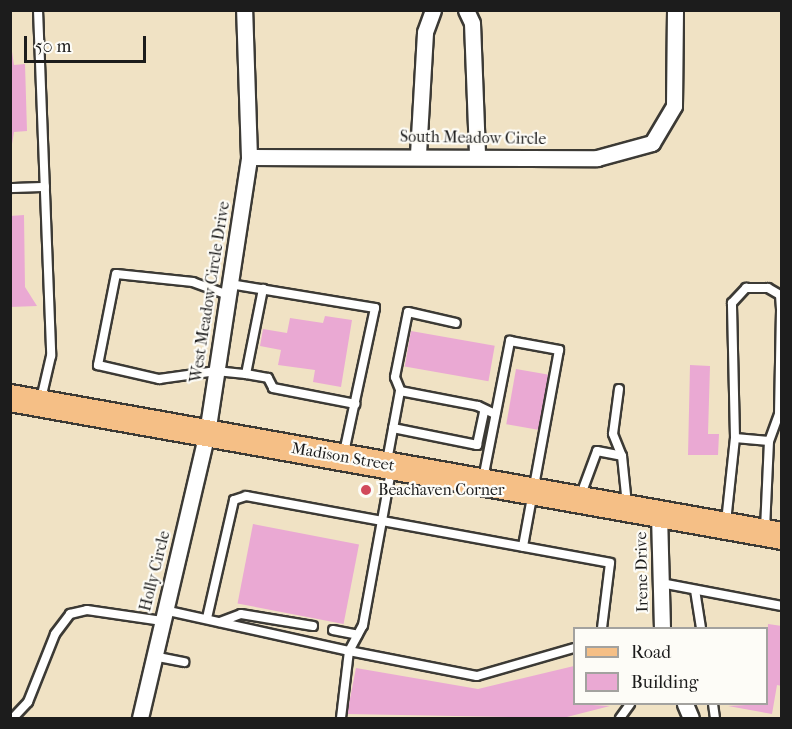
<!DOCTYPE html>
<style>
body{margin:0}
#map{position:relative;width:792px;height:729px;overflow:hidden;background:#f0e2c4;font-family:"IM FELL French Canon",serif}
div>[style]{position:absolute}
[style*='--x']{left:calc(var(--x)*1px);top:calc(var(--y)*1px);width:calc(var(--w)*1px);rotate:calc(var(--a)*1deg)}
.building>*{inset:0;background:#eaa9d3;transform-origin:0 0}
.roads{filter:drop-shadow(2px 0 #3c3a35) drop-shadow(-2px 0 #3c3a35) drop-shadow(0 2px #3c3a35) drop-shadow(0 -2px #3c3a35)}
.lane>*{height:8px;margin:-4px;padding:0 4px;transform-origin:4px;border-radius:4px;background:#fff}
.street>*{height:15px;margin:-7.5px;padding:0 7.5px;transform-origin:7.5px;border-radius:7.5px;background:#fff}
.primary>*{height:26px;margin:-13px;padding:0 13px;transform-origin:13px;border-radius:13px;background:#f5bf86}
.dots>*{width:16px;height:16px;translate:-50% -50%;box-sizing:border-box;border:3px solid #fdfcf7;border-radius:50%}
span{translate:-50% -50%;white-space:nowrap;text-align:center;line-height:1.15;-webkit-text-stroke:4.5px #fdfcf7;paint-order:stroke}
.street-label{font-size:16px;color:#1c1c1c}
.poi-label{font-size:16px;color:#1c1c1c}
.left{translate:0 -50%;text-align:left}
.frame{position:absolute;inset:0;border:12px solid #1c1c1c;pointer-events:none}
.legend{position:absolute;left:573px;top:627px;width:195px;height:78px;box-sizing:border-box;background:#fdfcf7;border:2px solid #a3a29f;margin:0;padding:8px 10px;list-style:none;font-size:18px;color:#1c1c1c}
.legend li{display:flex;align-items:center;gap:12px;height:30px}
.legend b{width:30px;border:2px solid #a3a29f}
.scale{position:absolute;left:24px;top:36px;width:122px;height:27px;box-sizing:border-box;border:3px solid #1c1c1c;border-top:0;padding-left:8px;font-size:18px;line-height:21px;white-space:nowrap;color:#1c1c1c;-webkit-text-stroke:4px #fdfcf7;paint-order:stroke}
</style>
<div id="map">
<div class="building">
<div style="clip-path:polygon(10px 38px,14px 65px,25px 64px,27px 131px,14px 132px,10px 156px)"></div>
<div style="clip-path:polygon(24px 215px,25px 287px,37px 306px,10px 307px,10px 216px)"></div>
<div style="clip-path:polygon(325px 316px,352px 320px,341px 387px,313px 382px,315px 370px,278px 365px,281px 350px,260px 346px,263px 329px,287px 333px,290px 318px,323px 323px)"></div>
<div style="left:411px;top:331px;width:85px;height:36px;rotate:10deg"></div>
<div style="clip-path:polygon(690px 365px,710px 366px,708px 434px,719px 434px,718px 455px,688px 455px)"></div>
<div style="left:516px;top:369px;width:35px;height:56px;rotate:10deg"></div>
<div style="left:253px;top:524px;width:108px;height:81px;rotate:11deg"></div>
<div style="clip-path:polygon(768px 624px,782px 626px,782px 686px,777px 685px,772px 714px,728px 706px,766px 704px)"></div>
<div style="clip-path:polygon(574px 666px,574px 704px,610px 706px,563px 718px,347px 714px,356px 668px,478px 689px)"></div>
</div>
<div class="roads">
<div class="lane">
<div style="--x:38;--y:10;--w:346;--a:87.8"></div>
<div style="--x:51;--y:356;--w:44;--a:103.1"></div>
<div style="--x:10;--y:188;--w:35;--a:-2"></div>
<div style="--x:230;--y:284;--w:147;--a:9.4"></div>
<div style="--x:375;--y:308;--w:148;--a:102.1"></div>
<div style="--x:228;--y:295;--w:37;--a:-160"></div>
<div style="--x:193;--y:282;--w:77;--a:-174.1"></div>
<div style="--x:116;--y:274;--w:93;--a:101.2"></div>
<div style="--x:98;--y:365;--w:63;--a:12.9"></div>
<div style="--x:159;--y:379;--w:58;--a:-8"></div>
<div style="--x:216;--y:371;--w:30;--a:6"></div>
<div style="--x:246;--y:374;--w:87;--a:-78.7"></div>
<div style="--x:246;--y:374;--w:22;--a:10"></div>
<div style="--x:268;--y:378;--w:11;--a:63"></div>
<div style="--x:273;--y:388;--w:84;--a:11"></div>
<div style="--x:619;--y:389;--w:45;--a:97.6"></div>
<div style="--x:613;--y:434;--w:24;--a:68"></div>
<div style="--x:401;--y:392;--w:16;--a:-112"></div>
<div style="--x:395;--y:377;--w:66;--a:-78.7"></div>
<div style="--x:408;--y:312;--w:49;--a:12.9"></div>
<div style="--x:393;--y:428;--w:86;--a:11.4"></div>
<div style="--x:477;--y:445;--w:34;--a:-78"></div>
<div style="--x:735;--y:438;--w:135;--a:-91.3"></div>
<div style="--x:732;--y:303;--w:21;--a:-47"></div>
<div style="--x:746;--y:288;--w:22;--a:0"></div>
<div style="--x:768;--y:288;--w:14;--a:30"></div>
<div style="--x:780;--y:295;--w:15;--a:86"></div>
<div style="--x:781;--y:310;--w:104;--a:91.1"></div>
<div style="--x:779;--y:414;--w:29;--a:110"></div>
<div style="--x:387;--y:461;--w:71;--a:-79.5"></div>
<div style="--x:400;--y:391;--w:79;--a:10.9"></div>
<div style="--x:478;--y:406;--w:19;--a:25"></div>
<div style="--x:391;--y:471;--w:157;--a:100.3"></div>
<div style="--x:363;--y:625;--w:30;--a:118"></div>
<div style="--x:349;--y:651;--w:130;--a:11.1"></div>
<div style="--x:477;--y:676;--w:101;--a:-16.1"></div>
<div style="--x:483;--y:479;--w:141;--a:-78.9"></div>
<div style="--x:510;--y:341;--w:50;--a:10.4"></div>
<div style="--x:559;--y:350;--w:200;--a:100.4"></div>
<div style="--x:580;--y:497;--w:49;--a:-69.7"></div>
<div style="--x:597;--y:451;--w:25;--a:11"></div>
<div style="--x:622;--y:456;--w:48;--a:84.1"></div>
<div style="--x:726;--y:522;--w:84;--a:-83.9"></div>
<div style="--x:735;--y:438;--w:34;--a:5"></div>
<div style="--x:769;--y:441;--w:89;--a:92.6"></div>
<div style="--x:661;--y:583;--w:123;--a:10.8"></div>
<div style="--x:695;--y:590;--w:38;--a:81"></div>
<div style="--x:164;--y:610;--w:189;--a:12.5"></div>
<div style="--x:349;--y:651;--w:67;--a:96.8"></div>
<div style="--x:207;--y:618;--w:121;--a:-77.1"></div>
<div style="--x:234;--y:500;--w:13;--a:-18"></div>
<div style="--x:246;--y:496;--w:370;--a:10.4"></div>
<div style="--x:610;--y:563;--w:65;--a:97"></div>
<div style="--x:220;--y:622;--w:22;--a:-21"></div>
<div style="--x:241;--y:614;--w:73;--a:9.5"></div>
<div style="--x:333;--y:630;--w:25;--a:11"></div>
<div style="--x:153;--y:656;--w:32;--a:11"></div>
<div style="--x:713;--y:704;--w:14;--a:82"></div>
<div style="--x:13;--y:718;--w:22;--a:-47"></div>
<div style="--x:28;--y:702;--w:73;--a:-68.3"></div>
<div style="--x:55;--y:634;--w:25;--a:-53"></div>
<div style="--x:70;--y:614;--w:17;--a:-13"></div>
<div style="--x:87;--y:610;--w:76;--a:8.3"></div>
<div style="--x:620;--y:718;--w:17;--a:-54"></div>
</div>
<div class="street">
<div style="--x:466;--y:10;--w:14;--a:65"></div>
<div style="--x:472;--y:23;--w:133;--a:87.8"></div>
<div style="--x:418;--y:154;--w:122;--a:-86.7"></div>
<div style="--x:425;--y:32;--w:23;--a:-70"></div>
<div style="--x:249;--y:157;--w:348;--a:0.2"></div>
<div style="--x:597;--y:158;--w:57;--a:-15.3"></div>
<div style="--x:652;--y:143;--w:43;--a:-59.3"></div>
<div style="--x:674;--y:106;--w:96;--a:-89.4"></div>
<div style="--x:659;--y:514;--w:114;--a:88.5"></div>
<div style="--x:685;--y:704;--w:15;--a:67"></div>
<div style="--x:140;--y:718;--w:293;--a:-76.8"></div>
<div style="--x:207;--y:433;--w:279;--a:-81.3"></div>
<div style="--x:249;--y:157;--w:147;--a:-91.9"></div>
</div>
<div class="primary">
<div style="--x:10;--y:398;--w:784;--a:10.13"></div>
</div>
</div>
<div class="dots">
<div style="left:366px;top:490px;background:#d1495b"></div>
</div>
<div class="street-label">
<span style="left:473px;top:138px;rotate:1deg">South Meadow Circle</span>
<span style="left:210px;top:292px;rotate:-81deg">West Meadow Circle Drive</span>
<span style="left:343px;top:457px;rotate:10deg">Madison Street</span>
<span style="left:155px;top:571px;rotate:-76deg">Holly Circle</span>
<span style="left:642px;top:572px;rotate:-91deg">Irene Drive</span>
</div>
<div class="poi-label">
<span class="left" style="left:378px;top:490px">Beachaven Corner</span>
</div>
<div class="frame"></div>
<ul class="legend">
<li><b style="height:8px;background:#f5bf86"></b>Road</li>
<li><b style="height:16px;background:#eaa9d3"></b>Building</li>
</ul>
<div class="scale">50 m</div>
</div>
